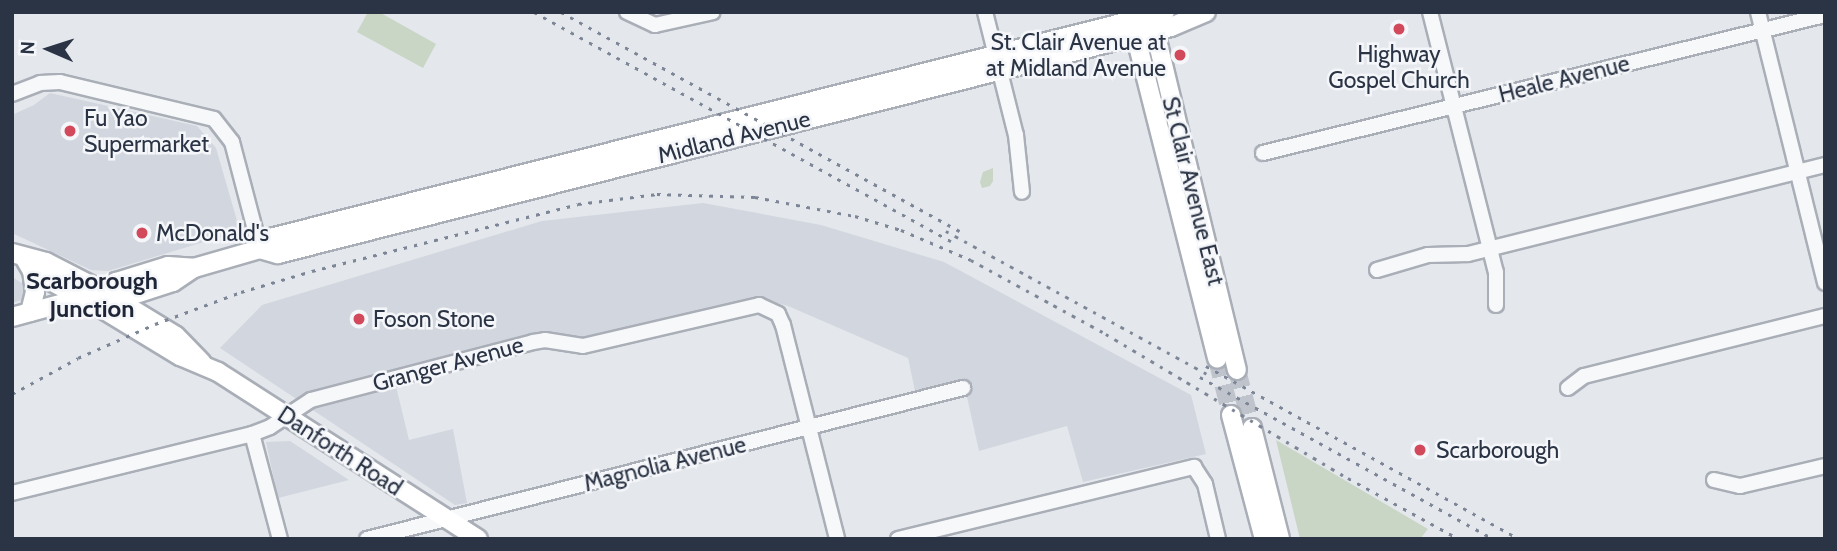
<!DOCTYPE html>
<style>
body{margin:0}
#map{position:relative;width:1837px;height:551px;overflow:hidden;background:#e4e7ec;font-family:Cabin,sans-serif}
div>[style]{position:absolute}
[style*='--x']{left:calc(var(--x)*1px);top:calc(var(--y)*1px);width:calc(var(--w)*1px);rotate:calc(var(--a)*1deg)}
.built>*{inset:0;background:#d2d6de}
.green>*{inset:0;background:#c9d6c5}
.major-tunnel>*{height:18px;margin-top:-9px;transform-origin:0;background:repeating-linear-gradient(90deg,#bfc3cb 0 18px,transparent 0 27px)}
.roads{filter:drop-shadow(2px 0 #a9aeb7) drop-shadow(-2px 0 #a9aeb7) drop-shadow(0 2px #a9aeb7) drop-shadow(0 -2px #a9aeb7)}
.minor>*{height:14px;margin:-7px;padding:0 7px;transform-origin:7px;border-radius:7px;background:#f7f8fa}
.major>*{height:18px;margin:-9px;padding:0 9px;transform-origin:9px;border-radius:9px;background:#fff}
.rail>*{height:2.5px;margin-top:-1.25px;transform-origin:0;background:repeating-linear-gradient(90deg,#7d8696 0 3.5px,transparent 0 10.5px)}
.dots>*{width:19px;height:19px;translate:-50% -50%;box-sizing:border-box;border:4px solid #f4f6f9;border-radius:50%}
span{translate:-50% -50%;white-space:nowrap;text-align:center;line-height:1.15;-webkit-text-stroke:5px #f4f6f9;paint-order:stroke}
.poi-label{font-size:23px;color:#2b3445}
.right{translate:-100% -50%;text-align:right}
.left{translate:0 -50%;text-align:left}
.street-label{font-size:23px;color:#2b3445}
.neighbourhood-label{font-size:24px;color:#1d2536;font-weight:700}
.frame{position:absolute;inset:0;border:14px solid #2b3445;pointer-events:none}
.north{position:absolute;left:14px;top:14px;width:70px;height:70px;-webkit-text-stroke:5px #f4f6f9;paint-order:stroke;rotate:273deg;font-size:19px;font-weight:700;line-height:28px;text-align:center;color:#2b3445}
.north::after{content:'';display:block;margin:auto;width:24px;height:32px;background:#2b3445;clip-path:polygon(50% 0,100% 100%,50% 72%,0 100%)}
</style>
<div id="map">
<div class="built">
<div style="clip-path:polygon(50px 93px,197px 126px,216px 148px,240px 231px,108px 271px,91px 270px,12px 233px,12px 115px,34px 105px)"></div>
<div style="clip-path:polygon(703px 203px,821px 225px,944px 262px,1191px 395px,1206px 454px,1083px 482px,1067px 426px,979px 451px,963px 379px,915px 391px,908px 358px,788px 306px,756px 297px,579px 341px,544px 334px,393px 374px,409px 440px,453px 429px,467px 503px,455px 505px,220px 348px,262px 305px,542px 221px)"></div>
<div style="clip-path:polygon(12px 277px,28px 287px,22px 300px,12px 303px)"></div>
<div style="clip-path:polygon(290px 441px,349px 480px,278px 498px,266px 442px)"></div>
</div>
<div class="green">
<div style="clip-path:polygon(368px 12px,379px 12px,436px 44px,423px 68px,357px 32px)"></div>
<div style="clip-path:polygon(993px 168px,993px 181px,990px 186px,982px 188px,980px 182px,983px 172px)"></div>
<div style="clip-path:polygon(1276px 440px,1428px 529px,1420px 539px,1300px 539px)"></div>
</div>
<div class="major-tunnel">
<div style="--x:1217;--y:359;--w:58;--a:76"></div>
<div style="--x:1237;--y:370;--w:60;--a:75.5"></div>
</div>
<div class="roads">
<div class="minor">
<div style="--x:627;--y:12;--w:31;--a:25"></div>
<div style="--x:655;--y:25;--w:59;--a:-12.6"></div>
<div style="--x:985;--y:12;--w:127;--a:75.9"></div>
<div style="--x:1016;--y:135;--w:57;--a:84"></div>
<div style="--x:1430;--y:12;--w:268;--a:75.8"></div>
<div style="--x:1496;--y:272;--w:33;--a:90"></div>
<div style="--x:1758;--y:12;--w:279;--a:76.1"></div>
<div style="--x:12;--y:94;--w:30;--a:-21"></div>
<div style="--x:40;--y:83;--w:20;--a:-3"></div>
<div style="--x:60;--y:82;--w:158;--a:13.5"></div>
<div style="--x:214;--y:119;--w:29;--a:52"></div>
<div style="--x:232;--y:142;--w:111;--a:75.3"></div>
<div style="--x:1263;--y:153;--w:579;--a:-13.8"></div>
<div style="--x:1377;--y:270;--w:53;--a:-16.4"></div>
<div style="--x:1428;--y:255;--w:40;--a:-1.4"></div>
<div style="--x:1468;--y:254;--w:368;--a:-14"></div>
<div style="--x:1568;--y:388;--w:20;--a:-37"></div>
<div style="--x:1584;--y:376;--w:248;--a:-14"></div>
<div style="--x:252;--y:434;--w:109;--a:75.1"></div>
<div style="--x:1714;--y:480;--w:27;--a:13"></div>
<div style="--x:1740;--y:486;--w:87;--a:-13.2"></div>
<div style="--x:12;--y:493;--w:247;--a:-13.8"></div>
<div style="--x:252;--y:434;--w:19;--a:-21"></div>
<div style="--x:270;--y:427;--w:49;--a:-33.4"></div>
<div style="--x:311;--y:400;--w:229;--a:-14.6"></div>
<div style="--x:533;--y:342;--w:12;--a:-9"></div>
<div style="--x:545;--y:340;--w:38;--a:9"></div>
<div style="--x:583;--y:346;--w:181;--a:-13.1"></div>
<div style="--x:759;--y:305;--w:21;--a:25"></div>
<div style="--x:778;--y:314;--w:12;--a:66"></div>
<div style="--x:783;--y:325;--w:221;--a:75.8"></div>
<div style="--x:367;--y:539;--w:615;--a:-14.22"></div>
<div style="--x:898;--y:539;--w:305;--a:-13.7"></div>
<div style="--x:1194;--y:467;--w:20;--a:57"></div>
<div style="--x:1205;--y:484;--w:57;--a:76.7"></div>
</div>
<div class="major">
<div style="--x:1152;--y:19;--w:361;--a:76.4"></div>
<div style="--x:1133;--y:26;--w:343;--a:75.8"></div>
<div style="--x:260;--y:249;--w:19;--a:16"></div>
<div style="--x:278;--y:254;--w:921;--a:-14.26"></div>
<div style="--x:1171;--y:27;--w:38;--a:-23"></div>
<div style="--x:12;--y:253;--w:35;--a:15"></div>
<div style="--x:46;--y:262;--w:65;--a:27.3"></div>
<div style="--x:104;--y:292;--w:84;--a:31.4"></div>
<div style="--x:176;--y:336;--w:37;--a:46"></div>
<div style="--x:25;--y:259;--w:14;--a:60"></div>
<div style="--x:32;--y:271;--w:84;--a:28.4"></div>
<div style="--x:106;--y:311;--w:87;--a:31.3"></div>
<div style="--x:180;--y:356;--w:41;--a:22.8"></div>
<div style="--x:218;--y:372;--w:309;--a:32.7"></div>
<div style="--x:104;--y:292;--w:16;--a:-40"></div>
<div style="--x:116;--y:282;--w:54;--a:-17.1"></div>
<div style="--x:168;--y:266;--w:26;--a:4"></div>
<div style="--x:30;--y:312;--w:21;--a:-76"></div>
<div style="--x:35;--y:292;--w:21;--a:-98"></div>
<div style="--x:12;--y:317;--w:95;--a:-15.2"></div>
<div style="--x:104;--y:292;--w:29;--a:6"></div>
<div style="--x:133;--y:295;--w:42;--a:-18"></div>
<div style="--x:173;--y:282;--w:25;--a:-34"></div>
<div style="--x:194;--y:268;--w:69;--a:-16.1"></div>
<div style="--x:260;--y:249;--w:18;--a:-41"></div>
<div style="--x:274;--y:237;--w:919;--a:-14.17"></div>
<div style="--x:1231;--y:415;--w:128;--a:75.1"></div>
<div style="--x:1252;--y:428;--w:114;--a:75.8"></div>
</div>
</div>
<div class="rail">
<div style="--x:534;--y:12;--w:476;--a:28.8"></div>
<div style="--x:561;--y:12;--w:455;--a:28.8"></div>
<div style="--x:946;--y:231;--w:304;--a:28.7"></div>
<div style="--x:1206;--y:366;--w:359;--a:28.9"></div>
<div style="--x:1200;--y:377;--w:336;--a:28.9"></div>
<div style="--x:12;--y:394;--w:75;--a:-28.6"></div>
<div style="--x:78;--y:358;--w:84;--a:-23.8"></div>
<div style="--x:155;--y:324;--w:92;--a:-20.4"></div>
<div style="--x:241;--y:292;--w:74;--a:-16.5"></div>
<div style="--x:312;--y:271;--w:274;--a:-14.1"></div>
<div style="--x:578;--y:204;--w:80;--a:-7.2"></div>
<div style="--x:657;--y:194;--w:98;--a:1.8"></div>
<div style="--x:755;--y:197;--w:102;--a:10.8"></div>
<div style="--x:855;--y:216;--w:48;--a:16.9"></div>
<div style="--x:901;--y:230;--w:76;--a:23.2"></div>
<div style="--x:971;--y:260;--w:154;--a:28.7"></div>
<div style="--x:1106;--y:334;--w:282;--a:30.8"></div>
<div style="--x:1348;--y:478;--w:127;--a:28.8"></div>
</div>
<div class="dots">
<div style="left:1399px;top:29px;background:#d1495b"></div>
<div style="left:1180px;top:55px;background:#d1495b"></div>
<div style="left:70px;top:131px;background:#d1495b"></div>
<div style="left:142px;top:233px;background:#d1495b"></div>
<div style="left:359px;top:319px;background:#d1495b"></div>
<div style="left:1420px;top:450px;background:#d1495b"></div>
</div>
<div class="poi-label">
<span class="right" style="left:1166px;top:55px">St. Clair Avenue at<br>at Midland Avenue</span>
<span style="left:1399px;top:67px">Highway<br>Gospel Church</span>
<span class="left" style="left:84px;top:131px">Fu Yao<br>Supermarket</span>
<span class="left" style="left:156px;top:233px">McDonald's</span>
<span class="left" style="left:373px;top:319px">Foson Stone</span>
<span class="left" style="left:1436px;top:450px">Scarborough</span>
</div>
<div class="street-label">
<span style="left:1564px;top:79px;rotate:-14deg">Heale Avenue</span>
<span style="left:734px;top:137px;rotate:-14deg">Midland Avenue</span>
<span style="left:1193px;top:191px;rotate:76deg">St Clair Avenue East</span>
<span style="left:448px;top:364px;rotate:-15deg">Granger Avenue</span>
<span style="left:340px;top:451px;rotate:33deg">Danforth Road</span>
<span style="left:665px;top:464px;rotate:-14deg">Magnolia Avenue</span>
</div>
<div class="neighbourhood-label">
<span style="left:92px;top:295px">Scarborough<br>Junction</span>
</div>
<div class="frame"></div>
<div class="north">N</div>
</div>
